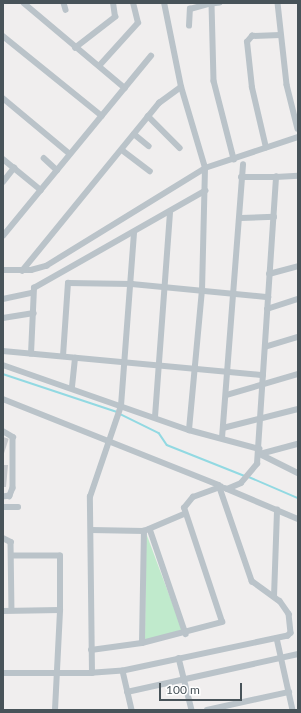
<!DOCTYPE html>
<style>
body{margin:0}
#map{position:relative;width:301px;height:713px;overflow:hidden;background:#f0eeee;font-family:Lato,sans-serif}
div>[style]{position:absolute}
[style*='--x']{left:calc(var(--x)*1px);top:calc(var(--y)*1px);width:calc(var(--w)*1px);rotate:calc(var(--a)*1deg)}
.green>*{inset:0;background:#c0eacc}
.stream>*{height:1.5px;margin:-0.75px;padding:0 0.75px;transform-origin:0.75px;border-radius:0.75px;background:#92d9e2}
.building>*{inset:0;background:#c6c9cd;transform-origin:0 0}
.street>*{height:5.5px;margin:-2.75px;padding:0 2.75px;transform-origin:2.75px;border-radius:2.75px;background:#bac3c9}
span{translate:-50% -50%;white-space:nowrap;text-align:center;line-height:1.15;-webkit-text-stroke:4px #fff;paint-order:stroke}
.frame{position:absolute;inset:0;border:4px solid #485359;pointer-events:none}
.scale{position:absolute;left:159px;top:683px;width:83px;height:18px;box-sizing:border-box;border:2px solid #485359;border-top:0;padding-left:5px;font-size:12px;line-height:14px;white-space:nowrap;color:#485359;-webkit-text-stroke:3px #fff;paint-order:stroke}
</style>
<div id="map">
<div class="green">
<div style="clip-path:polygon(146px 533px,183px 632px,145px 640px)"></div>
</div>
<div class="stream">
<div style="--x:3;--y:374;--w:120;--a:18.4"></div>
<div style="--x:120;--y:414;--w:43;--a:26"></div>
<div style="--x:159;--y:433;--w:14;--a:56"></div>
<div style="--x:167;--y:445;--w:84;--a:21.7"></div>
<div style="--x:249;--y:477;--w:53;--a:23.2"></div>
</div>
<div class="building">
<div style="left:3px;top:437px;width:6px;height:19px;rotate:18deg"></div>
<div style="clip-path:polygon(3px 465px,8px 465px,6px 487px,3px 487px)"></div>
</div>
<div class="street">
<div style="--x:24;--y:3;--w:132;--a:40.1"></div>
<div style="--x:64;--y:3;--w:7;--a:74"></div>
<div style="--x:220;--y:3;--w:8;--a:173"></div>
<div style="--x:212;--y:4;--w:77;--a:88.5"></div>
<div style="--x:214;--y:81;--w:81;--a:75.6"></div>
<div style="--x:278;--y:3;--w:82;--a:83.7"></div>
<div style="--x:287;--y:85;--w:45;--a:76"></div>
<div style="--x:189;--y:26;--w:17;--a:-87"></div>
<div style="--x:190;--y:9;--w:23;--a:-15"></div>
<div style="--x:3;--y:36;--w:127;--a:38.9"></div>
<div style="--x:75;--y:48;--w:51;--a:-37.8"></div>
<div style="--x:115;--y:17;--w:14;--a:-98"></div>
<div style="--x:99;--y:66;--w:58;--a:-47.8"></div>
<div style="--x:138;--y:23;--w:21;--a:-104"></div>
<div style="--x:3;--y:98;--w:87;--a:39.9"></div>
<div style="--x:148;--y:116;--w:45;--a:45"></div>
<div style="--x:134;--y:134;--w:19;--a:39"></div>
<div style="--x:266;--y:148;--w:62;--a:-103.1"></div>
<div style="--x:252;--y:88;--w:46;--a:-96.2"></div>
<div style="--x:247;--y:42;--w:8;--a:-50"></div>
<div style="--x:252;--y:36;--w:28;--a:-2"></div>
<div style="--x:122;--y:150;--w:35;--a:37"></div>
<div style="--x:44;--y:158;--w:18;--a:43"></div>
<div style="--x:3;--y:159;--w:49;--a:39.2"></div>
<div style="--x:241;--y:177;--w:35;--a:0"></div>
<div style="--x:3;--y:182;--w:18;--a:-52"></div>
<div style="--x:241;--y:218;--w:33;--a:-2"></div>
<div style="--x:3;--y:236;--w:233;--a:-50.6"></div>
<div style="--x:3;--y:270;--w:28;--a:0"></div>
<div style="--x:31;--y:270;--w:16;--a:-15"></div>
<div style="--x:46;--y:266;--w:187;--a:-31.6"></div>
<div style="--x:205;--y:168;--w:84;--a:-106.5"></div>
<div style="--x:181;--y:87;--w:86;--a:-101.4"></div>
<div style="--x:22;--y:271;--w:217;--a:-50.8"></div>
<div style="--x:159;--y:103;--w:27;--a:-36"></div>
<div style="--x:269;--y:274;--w:30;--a:-15"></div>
<div style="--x:3;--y:299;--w:30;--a:-12"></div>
<div style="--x:267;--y:309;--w:33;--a:-18"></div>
<div style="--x:3;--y:318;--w:31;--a:-9"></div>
<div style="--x:265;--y:347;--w:34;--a:-17"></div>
<div style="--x:3;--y:351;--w:261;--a:5.3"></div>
<div style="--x:31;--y:354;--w:66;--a:-87.4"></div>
<div style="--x:34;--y:288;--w:197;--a:-29.6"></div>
<div style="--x:63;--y:356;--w:73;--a:-86.1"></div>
<div style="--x:68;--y:283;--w:64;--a:0.9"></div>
<div style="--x:132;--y:284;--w:137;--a:5.5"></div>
<div style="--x:3;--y:365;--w:197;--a:19.3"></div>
<div style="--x:189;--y:430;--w:73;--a:15"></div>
<div style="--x:72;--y:387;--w:29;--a:-84"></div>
<div style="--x:227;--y:395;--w:74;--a:-16.5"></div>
<div style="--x:3;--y:399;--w:232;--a:21.7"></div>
<div style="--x:219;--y:485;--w:102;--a:71"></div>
<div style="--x:252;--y:581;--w:34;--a:36"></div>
<div style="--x:280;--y:601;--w:16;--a:55"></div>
<div style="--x:289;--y:614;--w:19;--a:84"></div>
<div style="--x:291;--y:633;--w:4;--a:135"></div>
<div style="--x:288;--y:636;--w:169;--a:168"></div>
<div style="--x:123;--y:671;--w:31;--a:176"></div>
<div style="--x:155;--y:417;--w:204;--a:-85.8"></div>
<div style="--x:223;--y:428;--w:77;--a:-14.2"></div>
<div style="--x:189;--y:430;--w:140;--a:-84.7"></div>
<div style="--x:202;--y:291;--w:123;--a:-88.6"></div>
<div style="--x:205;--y:168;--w:98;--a:-18.4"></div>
<div style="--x:3;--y:431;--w:12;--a:31"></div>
<div style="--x:13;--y:437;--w:51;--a:90"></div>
<div style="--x:13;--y:488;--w:9;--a:111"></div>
<div style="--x:10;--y:496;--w:7;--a:172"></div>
<div style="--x:222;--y:438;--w:274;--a:-85.6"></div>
<div style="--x:260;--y:454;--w:42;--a:26.6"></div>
<div style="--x:260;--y:454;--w:39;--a:-15"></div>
<div style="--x:225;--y:488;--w:79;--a:23"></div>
<div style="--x:227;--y:489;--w:15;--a:-23"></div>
<div style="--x:241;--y:483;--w:25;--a:-50"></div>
<div style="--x:257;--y:464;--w:288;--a:-86.2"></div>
<div style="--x:276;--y:177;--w:22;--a:-3"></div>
<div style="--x:3;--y:507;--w:15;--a:0"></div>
<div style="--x:150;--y:529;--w:111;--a:71.1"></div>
<div style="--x:91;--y:530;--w:53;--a:1.1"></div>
<div style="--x:144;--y:531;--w:43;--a:-23"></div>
<div style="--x:3;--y:538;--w:9;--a:27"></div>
<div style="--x:11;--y:542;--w:68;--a:89.2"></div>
<div style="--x:274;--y:597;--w:87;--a:-88"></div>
<div style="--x:3;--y:611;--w:57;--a:-1"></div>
<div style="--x:60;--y:610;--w:54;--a:-90"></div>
<div style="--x:60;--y:556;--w:48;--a:180"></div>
<div style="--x:277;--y:638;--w:74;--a:77.5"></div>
<div style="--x:142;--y:643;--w:83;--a:-14.7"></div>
<div style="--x:222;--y:622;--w:120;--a:-108.4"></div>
<div style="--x:184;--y:508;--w:14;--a:-51"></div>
<div style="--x:193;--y:497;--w:30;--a:-20"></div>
<div style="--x:91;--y:650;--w:51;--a:-7.8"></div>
<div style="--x:142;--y:643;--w:112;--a:-89"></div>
<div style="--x:179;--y:658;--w:54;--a:76"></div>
<div style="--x:123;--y:671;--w:40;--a:77"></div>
<div style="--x:3;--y:673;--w:89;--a:0"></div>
<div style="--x:92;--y:673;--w:176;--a:-90.7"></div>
<div style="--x:90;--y:497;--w:96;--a:-71.2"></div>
<div style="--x:121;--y:406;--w:173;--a:-85.7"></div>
<div style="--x:127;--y:692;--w:175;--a:-12.5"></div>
<div style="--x:55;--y:710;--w:100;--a:-87.1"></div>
<div style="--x:207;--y:710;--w:84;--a:-12.4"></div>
</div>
<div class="frame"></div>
<div class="scale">100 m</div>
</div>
